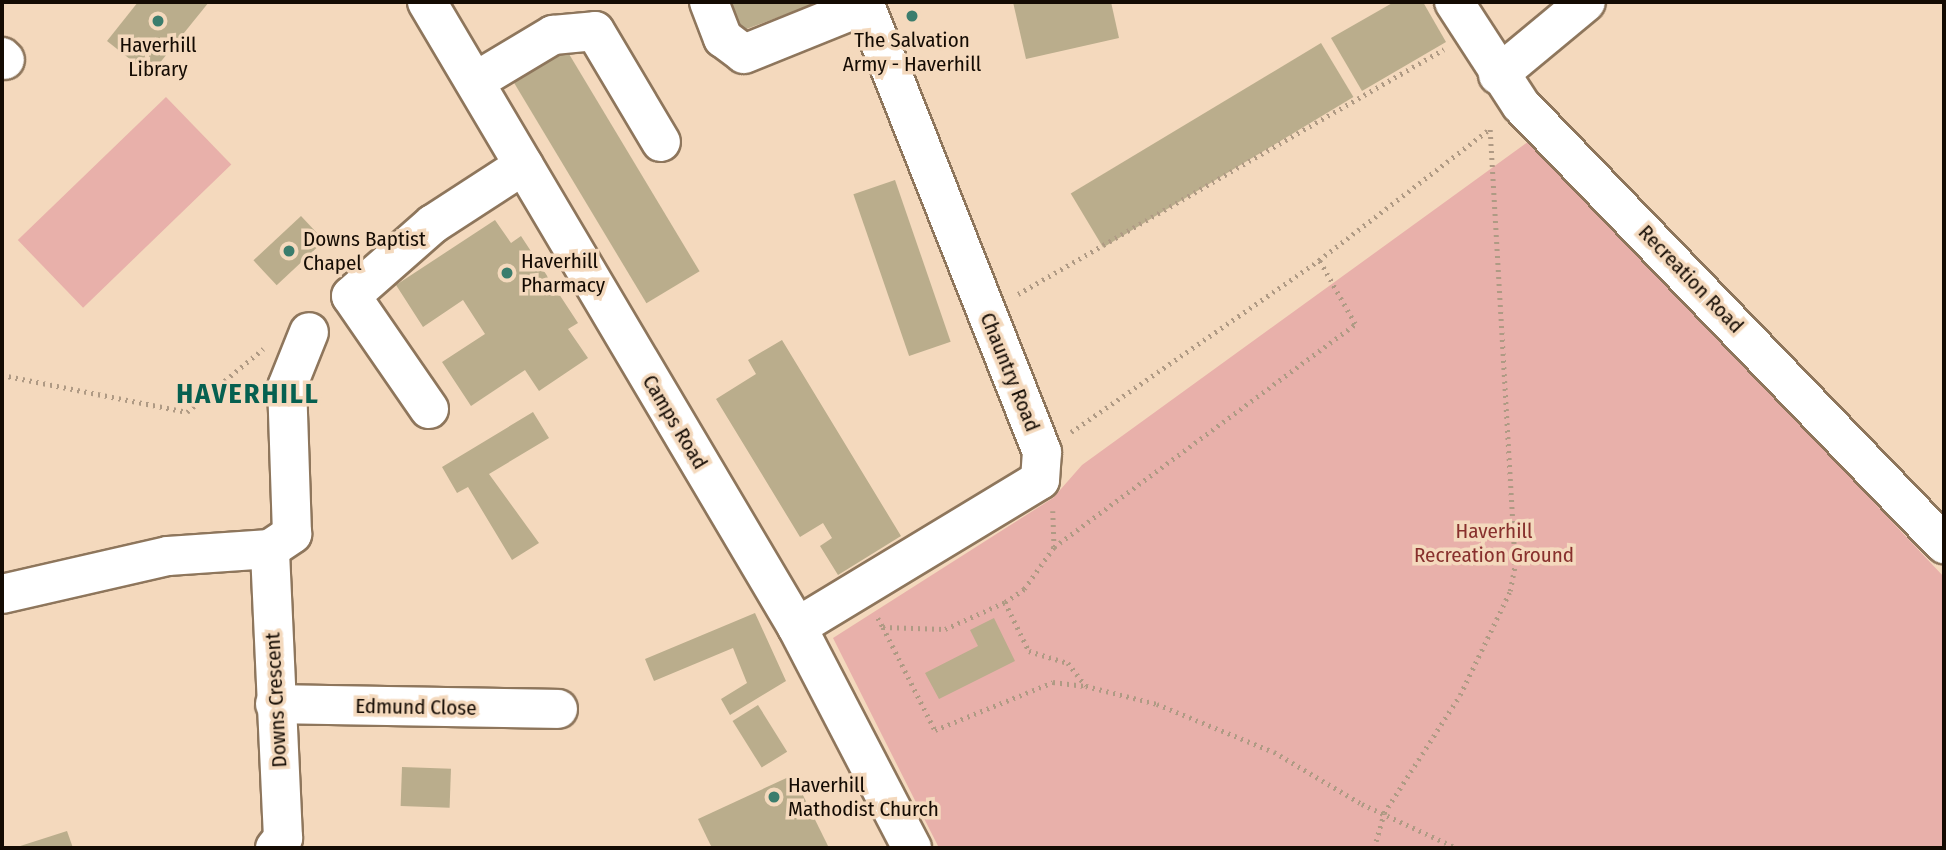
<!DOCTYPE html>
<style>
body{margin:0}
#map{position:relative;width:1946px;height:850px;overflow:hidden;background:#f4d9bd;font-family:"Fira Sans Condensed",sans-serif}
div>[style]{position:absolute}
[style*='--x']{left:calc(var(--x)*1px);top:calc(var(--y)*1px);width:calc(var(--w)*1px);rotate:calc(var(--a)*1deg)}
.green>*{inset:0;background:#e8b0aa;transform-origin:0 0}
.building>*{inset:0;background:#baad8c;transform-origin:0 0}
.path>*{height:4.5px;margin-top:-2.25px;transform-origin:0;background:repeating-linear-gradient(90deg,#af9a84 0 2px,transparent 0 7px)}
.roads{filter:drop-shadow(2px 0 #8e765c) drop-shadow(-2px 0 #8e765c) drop-shadow(0 2px #8e765c) drop-shadow(0 -2px #8e765c)}
.minor>*{height:38px;margin:-19px;padding:0 19px;transform-origin:19px;border-radius:19px;background:#fff}
.dots>*{width:19px;height:19px;translate:-50% -50%;box-sizing:border-box;border:4px solid #f4d9bd;border-radius:50%}
span{translate:-50% -50%;white-space:nowrap;text-align:center;line-height:1.15;-webkit-text-stroke:7px #f4d9bd;paint-order:stroke}
.poi-label{font-size:21px;color:#140b03}
.left{translate:0 -50%;text-align:left}
.street-label{font-size:21px;color:#140b03}
.park-label{font-size:21px;color:#88302d}
.district-label{font-size:28px;color:#066050;font-weight:700;letter-spacing:2px}
.frame{position:absolute;inset:0;border:4px solid #140b03;pointer-events:none}
</style>
<div id="map">
<div class="green">
<div style="left:166px;top:97px;width:94px;height:206px;rotate:46deg"></div>
<div style="clip-path:polygon(1532px 139px,1944px 577px,1944px 848px,939px 848px,833px 638px,1053px 498px,1082px 465px)"></div>
</div>
<div class="building">
<div style="clip-path:polygon(138px 2px,209px 2px,150px 75px,107px 41px)"></div>
<div style="clip-path:polygon(730px 2px,810px 2px,811px 5px,741px 31px)"></div>
<div style="clip-path:polygon(1013px 2px,1111px 2px,1119px 38px,1026px 59px)"></div>
<div style="clip-path:polygon(1394px 2px,1423px 2px,1446px 42px,1362px 91px,1331px 38px)"></div>
<div style="left:560px;top:39px;width:271px;height:62px;rotate:59deg"></div>
<div style="left:1321px;top:43px;width:63px;height:292px;rotate:59deg"></div>
<div style="left:895px;top:180px;width:171px;height:44px;rotate:71deg"></div>
<div style="left:301px;top:216px;width:34px;height:65px;rotate:47deg"></div>
<div style="clip-path:polygon(495px 220px,511px 243px,521px 236px,578px 323px,568px 329px,588px 358px,539px 391px,525px 370px,471px 406px,442px 362px,485px 334px,463px 300px,423px 327px,396px 285px)"></div>
<div style="clip-path:polygon(782px 340px,901px 536px,838px 575px,820px 546px,832px 538px,823px 523px,800px 537px,716px 399px,756px 374px,748px 360px)"></div>
<div style="clip-path:polygon(533px 412px,549px 438px,489px 474px,539px 543px,512px 560px,468px 487px,457px 493px,442px 467px)"></div>
<div style="clip-path:polygon(755px 613px,786px 681px,730px 715px,721px 699px,747px 683px,733px 648px,654px 681px,645px 659px)"></div>
<div style="clip-path:polygon(994px 618px,1015px 661px,939px 699px,925px 673px,978px 646px,970px 630px)"></div>
<div style="left:758px;top:705px;width:55px;height:30px;rotate:58deg"></div>
<div style="left:402px;top:767px;width:49px;height:39px;rotate:2deg"></div>
<div style="clip-path:polygon(793px 775px,829px 848px,712px 848px,698px 819px)"></div>
<div style="clip-path:polygon(67px 831px,73px 848px,14px 848px)"></div>
</div>
<div class="path">
<div style="--x:1018;--y:294;--w:491;--a:-29.9"></div>
<div style="--x:2;--y:375;--w:189;--a:11.3"></div>
<div style="--x:187;--y:412;--w:99;--a:-39.7"></div>
<div style="--x:1071;--y:432;--w:302;--a:-34.7"></div>
<div style="--x:1319;--y:260;--w:215;--a:-37.5"></div>
<div style="--x:1053;--y:511;--w:36;--a:88"></div>
<div style="--x:1005;--y:602;--w:55;--a:63.9"></div>
<div style="--x:1029;--y:651;--w:41;--a:17.1"></div>
<div style="--x:1068;--y:663;--w:29;--a:52"></div>
<div style="--x:1086;--y:686;--w:73;--a:14.2"></div>
<div style="--x:1157;--y:704;--w:126;--a:22.3"></div>
<div style="--x:1274;--y:752;--w:102;--a:30.6"></div>
<div style="--x:1362;--y:804;--w:105;--a:24.9"></div>
<div style="--x:878;--y:618;--w:10;--a:61"></div>
<div style="--x:883;--y:627;--w:62;--a:1.8"></div>
<div style="--x:945;--y:629;--w:66;--a:-24.2"></div>
<div style="--x:1005;--y:602;--w:23;--a:-34"></div>
<div style="--x:1024;--y:589;--w:52;--a:-54.5"></div>
<div style="--x:1054;--y:547;--w:375;--a:-36.5"></div>
<div style="--x:1355;--y:324;--w:73;--a:-119.4"></div>
<div style="--x:883;--y:627;--w:115;--a:63.2"></div>
<div style="--x:935;--y:730;--w:127;--a:-22.1"></div>
<div style="--x:1053;--y:682;--w:32;--a:7"></div>
<div style="--x:1374;--y:848;--w:36;--a:-74"></div>
<div style="--x:1384;--y:813;--w:140;--a:-57.2"></div>
<div style="--x:1460;--y:695;--w:115;--a:-64.3"></div>
<div style="--x:1510;--y:591;--w:26;--a:-79"></div>
<div style="--x:1515;--y:565;--w:437;--a:-93.3"></div>
</div>
<div class="roads">
<div class="minor">
<div style="--x:427;--y:2;--w:726;--a:59.37"></div>
<div style="--x:797;--y:627;--w:249;--a:62.5"></div>
<div style="--x:709;--y:2;--w:39;--a:69"></div>
<div style="--x:723;--y:38;--w:26;--a:37"></div>
<div style="--x:744;--y:54;--w:131;--a:-22"></div>
<div style="--x:1454;--y:2;--w:123;--a:57"></div>
<div style="--x:1521;--y:105;--w:610;--a:46.06"></div>
<div style="--x:2;--y:57;--w:4;--a:45"></div>
<div style="--x:1498;--y:75;--w:114;--a:-39.7"></div>
<div style="--x:476;--y:81;--w:90;--a:-30.9"></div>
<div style="--x:553;--y:35;--w:42;--a:-5.4"></div>
<div style="--x:595;--y:31;--w:129;--a:59.3"></div>
<div style="--x:429;--y:409;--w:137;--a:-124.6"></div>
<div style="--x:351;--y:296;--w:109;--a:-41.3"></div>
<div style="--x:433;--y:224;--w:108;--a:-33"></div>
<div style="--x:2;--y:594;--w:170;--a:-12.9"></div>
<div style="--x:168;--y:556;--w:102;--a:-3.9"></div>
<div style="--x:797;--y:627;--w:284;--a:-31.2"></div>
<div style="--x:1040;--y:480;--w:28;--a:-86"></div>
<div style="--x:1042;--y:452;--w:484;--a:-111.6"></div>
<div style="--x:275;--y:704;--w:283;--a:1"></div>
<div style="--x:275;--y:848;--w:13;--a:-51"></div>
<div style="--x:283;--y:838;--w:289;--a:-92.6"></div>
<div style="--x:270;--y:549;--w:27;--a:-34"></div>
<div style="--x:292;--y:534;--w:147;--a:-91.9"></div>
<div style="--x:287;--y:387;--w:59;--a:-68.2"></div>
</div>
</div>
<div class="dots">
<div style="left:912px;top:16px;background:#3b7d6d"></div>
<div style="left:158px;top:21px;background:#3b7d6d"></div>
<div style="left:289px;top:251px;background:#3b7d6d"></div>
<div style="left:507px;top:273px;background:#3b7d6d"></div>
<div style="left:774px;top:797px;background:#3b7d6d"></div>
</div>
<div class="poi-label">
<span style="left:912px;top:52px">The Salvation<br>Army - Haverhill</span>
<span style="left:158px;top:57px">Haverhill<br>Library</span>
<span class="left" style="left:303px;top:251px">Downs Baptist<br>Chapel</span>
<span class="left" style="left:521px;top:273px">Haverhill<br>Pharmacy</span>
<span class="left" style="left:788px;top:797px">Haverhill<br>Mathodist Church</span>
</div>
<div class="street-label">
<span style="left:1691px;top:279px;rotate:46deg">Recreation Road</span>
<span style="left:1010px;top:372px;rotate:68deg">Chauntry Road</span>
<span style="left:675px;top:422px;rotate:59deg">Camps Road</span>
<span style="left:276px;top:700px;rotate:-93deg">Downs Crescent</span>
<span style="left:416px;top:707px;rotate:1deg">Edmund Close</span>
</div>
<div class="park-label">
<span style="left:1494px;top:543px">Haverhill<br>Recreation Ground</span>
</div>
<div class="district-label">
<span style="left:248px;top:394px">HAVERHILL</span>
</div>
<div class="frame"></div>
</div>
